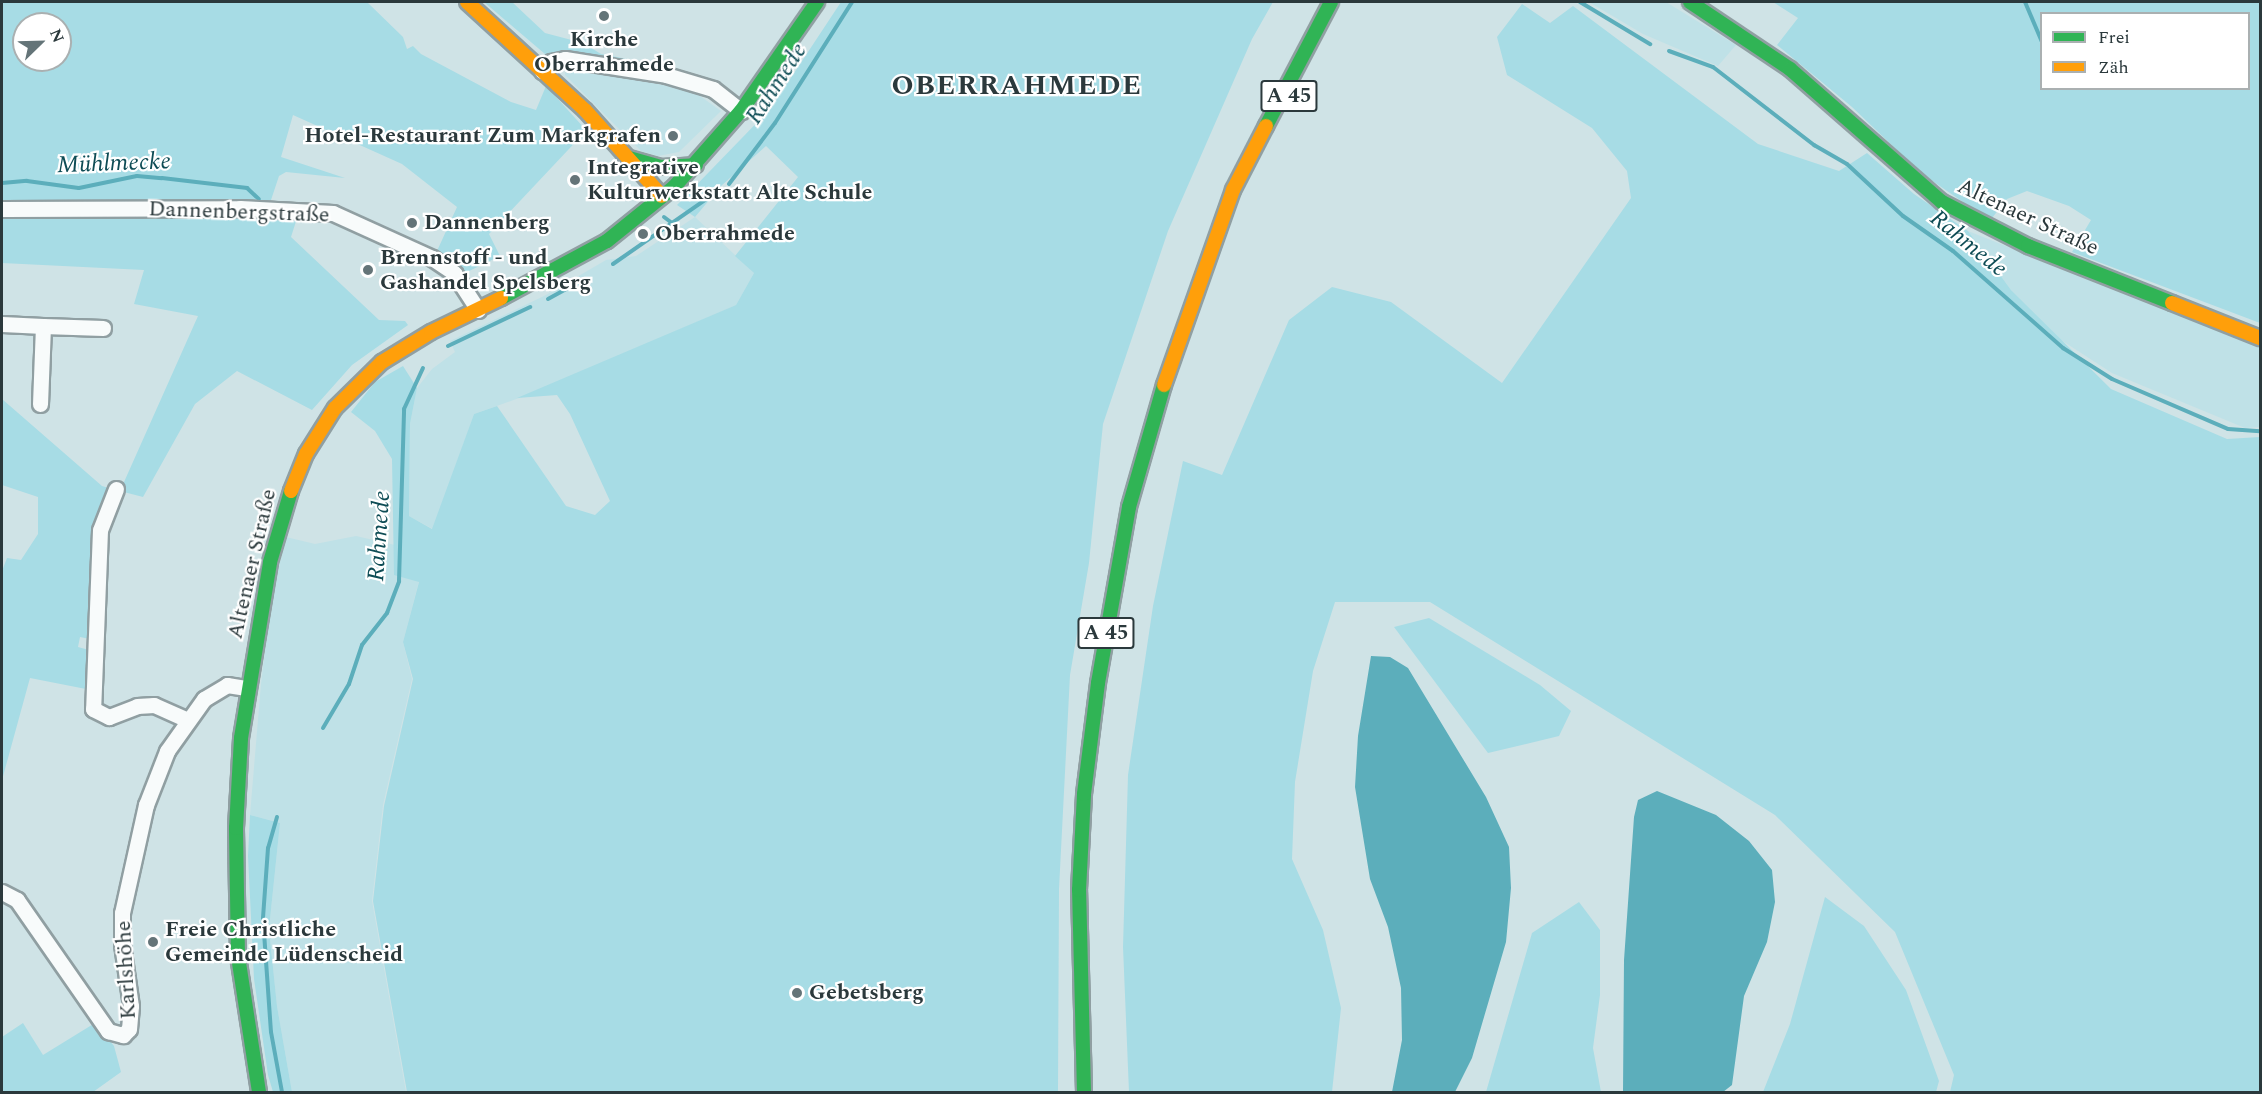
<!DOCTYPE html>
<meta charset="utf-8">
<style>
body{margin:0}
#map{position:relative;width:2262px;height:1094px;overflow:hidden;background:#cfe3e6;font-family:Spectral,serif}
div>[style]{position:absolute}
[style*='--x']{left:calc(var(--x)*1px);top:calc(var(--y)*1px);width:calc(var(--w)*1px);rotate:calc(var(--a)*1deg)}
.built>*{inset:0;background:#bfe1e7}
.green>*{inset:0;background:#a7dce5}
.water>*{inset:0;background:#5caebb}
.stream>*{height:4px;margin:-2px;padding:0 2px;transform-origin:2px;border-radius:2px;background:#5caebb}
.roads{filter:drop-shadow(2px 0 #909fa2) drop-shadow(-2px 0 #909fa2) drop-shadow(0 2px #909fa2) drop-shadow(0 -2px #909fa2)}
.street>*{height:15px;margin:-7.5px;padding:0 7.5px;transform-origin:7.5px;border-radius:7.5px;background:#f8fbfb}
.fast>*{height:14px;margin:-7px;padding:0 7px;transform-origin:7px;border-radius:7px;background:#30b455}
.slow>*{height:14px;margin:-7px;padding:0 7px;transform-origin:7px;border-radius:7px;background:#ff9f0a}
.dots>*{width:16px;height:16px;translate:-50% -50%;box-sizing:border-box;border:3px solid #fff;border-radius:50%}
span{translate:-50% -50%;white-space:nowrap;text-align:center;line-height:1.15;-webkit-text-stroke:4.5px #fff;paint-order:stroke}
.shield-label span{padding:2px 4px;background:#fff;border:2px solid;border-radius:4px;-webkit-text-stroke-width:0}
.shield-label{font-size:21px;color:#2b393c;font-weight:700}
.poi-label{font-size:22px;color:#2b393c;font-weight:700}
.right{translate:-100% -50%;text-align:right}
.left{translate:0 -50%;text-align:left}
.street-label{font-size:22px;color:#2b393c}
.water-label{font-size:24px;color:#0e4c55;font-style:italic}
.district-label{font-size:28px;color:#2b393c;font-weight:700;letter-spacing:1.5px}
.frame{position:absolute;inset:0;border:3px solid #2b393c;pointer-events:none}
.legend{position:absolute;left:2040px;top:12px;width:210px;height:78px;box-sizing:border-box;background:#fff;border:2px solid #aab0b1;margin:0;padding:8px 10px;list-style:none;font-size:18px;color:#2b393c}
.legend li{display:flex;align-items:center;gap:12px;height:30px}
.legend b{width:30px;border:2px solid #aab0b1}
.north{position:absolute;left:12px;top:12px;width:60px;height:60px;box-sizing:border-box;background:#fff;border:2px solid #aab0b1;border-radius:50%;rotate:67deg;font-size:16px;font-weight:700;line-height:24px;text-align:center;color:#2b393c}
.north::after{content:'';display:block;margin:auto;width:21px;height:27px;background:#647478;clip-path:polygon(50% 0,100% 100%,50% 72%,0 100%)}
</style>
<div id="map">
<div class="built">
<div style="clip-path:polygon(1589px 2px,1666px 2px,1736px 45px,1718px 66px,1643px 34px)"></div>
<div style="clip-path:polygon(566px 66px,693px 91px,721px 111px,679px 152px,658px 156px,641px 151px,565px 75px)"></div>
<div style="clip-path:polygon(695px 217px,754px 273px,736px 305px,533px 393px,474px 414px,433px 529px,409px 516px,410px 424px,417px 388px,432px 369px,455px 352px,450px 341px,546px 295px,606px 260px,636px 256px)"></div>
<div style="clip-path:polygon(1968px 231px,2260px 347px,2260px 427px,2245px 428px,2112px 373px,2061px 340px,2011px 290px)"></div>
<div style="clip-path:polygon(356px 536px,395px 545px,419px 581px,403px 642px,412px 679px,383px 805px,372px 901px,406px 1092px,292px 1092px,277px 1006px,269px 929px,280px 823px,250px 815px,261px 684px,271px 600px,286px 537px,315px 544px)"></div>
</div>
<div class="green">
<div style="clip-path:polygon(evenodd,2px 2px,367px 2px,403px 37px,407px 49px,413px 46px,421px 54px,511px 102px,536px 110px,546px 86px,596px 141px,584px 133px,489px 234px,500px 256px,465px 273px,437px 251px,457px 207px,402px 164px,293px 115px,281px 157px,345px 178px,286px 172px,279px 176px,271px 200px,2px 201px,2px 2px,24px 24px,60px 24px,60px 60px,24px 60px,24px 24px)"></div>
<div style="clip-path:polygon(484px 2px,512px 2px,545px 33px,583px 43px,601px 54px,664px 66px,560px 52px,545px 54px)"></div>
<div style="clip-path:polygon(841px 2px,1273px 2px,1252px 39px,1168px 231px,1103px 424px,1089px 563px,1070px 675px,1059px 889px,1058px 1092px,407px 1092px,373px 901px,384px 806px,413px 679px,403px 642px,419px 582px,394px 575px,392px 459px,375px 431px,351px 412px,375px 382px,403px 366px,417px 388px,410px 424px,409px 516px,432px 529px,474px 414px,497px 406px,566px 506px,595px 515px,610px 501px,570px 414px,557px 395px,517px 398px,736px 305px,754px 273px,735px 256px,798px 177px,766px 146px,721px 186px,695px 217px,677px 205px,771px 108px)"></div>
<div style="clip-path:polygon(evenodd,1773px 2px,2260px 2px,2260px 323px,2072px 252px,2091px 220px,2069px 206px,2027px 191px,2007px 199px,1992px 218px,1976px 211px,1921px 173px,1852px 107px,1777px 45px,1798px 18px,1773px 2px,2042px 14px,2248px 14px,2248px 88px,2042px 88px,2042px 14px)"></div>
<div style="clip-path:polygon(1522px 4px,1550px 23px,1573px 6px,1758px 144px,1839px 171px,1867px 153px,1914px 194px,1968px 231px,2011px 290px,2111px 389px,2227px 439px,2260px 437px,2260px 1092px,1950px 1092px,1954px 1075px,1895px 932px,1775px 815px,1430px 602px,1335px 602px,1313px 671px,1295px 782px,1292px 859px,1323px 930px,1341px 1008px,1332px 1092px,1129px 1092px,1123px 947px,1128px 775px,1153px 606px,1183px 461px,1222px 475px,1289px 320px,1332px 287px,1391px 302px,1502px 383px,1631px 198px,1627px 171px,1592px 128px,1507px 75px,1497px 37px)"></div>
<div style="clip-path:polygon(298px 215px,291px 237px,379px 320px,405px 321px,408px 325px,352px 365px,312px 410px,237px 371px,195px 404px,143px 497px,120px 491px,198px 316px,134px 304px,144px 270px,2px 263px,2px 216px)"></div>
<div style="clip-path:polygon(2px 399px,102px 486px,112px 489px,93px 527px,90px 639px,80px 637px,78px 647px,89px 650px,86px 689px,30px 678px,2px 780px,2px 571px,7px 558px,21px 560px,38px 534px,38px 497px,2px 485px)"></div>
<div style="clip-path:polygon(1429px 618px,1540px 685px,1571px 711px,1559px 736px,1488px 753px,1394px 627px)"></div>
<div style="clip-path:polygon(250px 815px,280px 823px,269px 929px,277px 1006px,292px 1092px,273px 1092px,268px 1075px,254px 979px,248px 856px)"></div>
<div style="clip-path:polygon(1825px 897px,1864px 926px,1906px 990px,1939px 1081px,1936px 1092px,1763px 1092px,1790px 1024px)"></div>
<div style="clip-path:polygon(1579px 902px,1600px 930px,1600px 995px,1593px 1048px,1601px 1092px,1486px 1092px,1532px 933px)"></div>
<div style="clip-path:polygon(23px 1023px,43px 1055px,95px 1023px,114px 1046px,121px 1072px,93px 1092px,2px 1092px,2px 1037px)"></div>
</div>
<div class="water">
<div style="clip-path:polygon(1371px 656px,1390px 657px,1408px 668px,1486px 797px,1509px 847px,1511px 888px,1506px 942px,1472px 1058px,1455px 1092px,1392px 1092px,1402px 1040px,1401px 988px,1388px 927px,1370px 879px,1355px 787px,1358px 736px)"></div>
<div style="clip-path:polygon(1657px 791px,1716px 815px,1749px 841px,1772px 870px,1775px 902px,1767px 942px,1744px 996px,1732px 1085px,1723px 1092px,1623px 1092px,1624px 960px,1634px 817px,1638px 800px)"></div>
</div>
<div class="stream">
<div style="--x:1580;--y:2;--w:82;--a:31"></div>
<div style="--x:2025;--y:2;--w:43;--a:67"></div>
<div style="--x:1669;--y:51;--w:47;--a:20"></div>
<div style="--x:1713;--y:67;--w:128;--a:37.7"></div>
<div style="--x:1814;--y:145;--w:38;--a:30"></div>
<div style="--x:1847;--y:164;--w:76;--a:42.9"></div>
<div style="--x:1903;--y:216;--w:61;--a:35"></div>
<div style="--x:1953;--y:251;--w:147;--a:41.4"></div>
<div style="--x:2063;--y:348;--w:58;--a:32.3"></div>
<div style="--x:2112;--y:379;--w:126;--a:23.3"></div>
<div style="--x:2228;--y:429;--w:32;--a:4"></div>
<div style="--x:2;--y:183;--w:25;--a:-5"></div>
<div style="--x:27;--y:181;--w:52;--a:7.7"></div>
<div style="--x:79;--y:188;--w:59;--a:-11.7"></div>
<div style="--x:137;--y:176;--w:25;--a:5"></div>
<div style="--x:162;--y:178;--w:86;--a:6.7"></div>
<div style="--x:247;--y:188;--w:16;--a:43"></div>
<div style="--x:729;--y:184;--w:76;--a:-53"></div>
<div style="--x:775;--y:123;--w:143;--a:-57.5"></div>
<div style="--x:664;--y:217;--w:10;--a:37"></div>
<div style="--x:613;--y:264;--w:128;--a:-34.8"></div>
<div style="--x:548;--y:299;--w:25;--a:-29"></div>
<div style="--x:448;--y:346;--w:91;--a:-25.4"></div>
<div style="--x:323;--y:728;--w:51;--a:-59.4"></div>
<div style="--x:349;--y:684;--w:41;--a:-71.6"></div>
<div style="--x:362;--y:645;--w:41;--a:-52"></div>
<div style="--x:387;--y:613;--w:34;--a:-69"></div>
<div style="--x:399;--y:581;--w:172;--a:-88.3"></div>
<div style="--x:404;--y:409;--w:45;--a:-65.1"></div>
<div style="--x:277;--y:817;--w:32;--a:106"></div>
<div style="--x:268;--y:848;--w:70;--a:94.1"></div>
<div style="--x:263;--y:918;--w:114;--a:86"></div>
<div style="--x:271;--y:1032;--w:61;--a:79.6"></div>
</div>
<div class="roads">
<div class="street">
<div style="--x:542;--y:71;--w:13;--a:-45"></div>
<div style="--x:551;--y:62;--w:14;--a:-12"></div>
<div style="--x:565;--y:59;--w:102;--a:9"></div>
<div style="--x:666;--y:75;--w:49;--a:16.6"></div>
<div style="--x:713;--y:89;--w:36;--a:38"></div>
<div style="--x:2;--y:209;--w:238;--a:-0.2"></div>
<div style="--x:240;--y:208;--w:93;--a:3.1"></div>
<div style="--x:333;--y:213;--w:109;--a:24.4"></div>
<div style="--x:432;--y:258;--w:27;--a:34"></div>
<div style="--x:454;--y:273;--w:44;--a:57"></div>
<div style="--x:2;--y:324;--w:41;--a:2.8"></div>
<div style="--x:40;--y:404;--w:78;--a:-87.8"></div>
<div style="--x:43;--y:326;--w:60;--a:1.9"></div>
<div style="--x:116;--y:489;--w:44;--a:111.3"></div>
<div style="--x:100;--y:530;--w:179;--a:92.2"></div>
<div style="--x:93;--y:709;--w:18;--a:27"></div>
<div style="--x:109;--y:717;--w:30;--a:-21"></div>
<div style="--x:137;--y:706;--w:17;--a:-3"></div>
<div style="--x:154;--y:705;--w:36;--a:24"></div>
<div style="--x:2;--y:892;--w:17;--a:28"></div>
<div style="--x:17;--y:900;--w:160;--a:55.2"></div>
<div style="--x:108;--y:1031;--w:16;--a:15"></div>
<div style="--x:123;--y:1035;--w:8;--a:-45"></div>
<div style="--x:129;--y:1029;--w:23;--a:-85"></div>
<div style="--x:131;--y:1006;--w:63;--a:-98.3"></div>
<div style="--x:122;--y:944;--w:31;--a:-90"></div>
<div style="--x:122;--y:913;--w:111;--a:-77.5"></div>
<div style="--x:146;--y:805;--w:58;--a:-68.7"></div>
<div style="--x:167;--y:751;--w:64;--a:-54.6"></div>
<div style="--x:204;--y:699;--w:27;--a:-31"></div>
<div style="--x:227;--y:685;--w:20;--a:9"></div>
</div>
<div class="fast">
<div style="--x:1690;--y:2;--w:120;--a:33.8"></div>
<div style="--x:1790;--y:69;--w:202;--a:41.2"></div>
<div style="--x:1942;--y:202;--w:97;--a:27.1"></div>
<div style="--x:2028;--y:246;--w:155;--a:21.6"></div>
<div style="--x:1266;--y:126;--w:140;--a:-62.3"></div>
<div style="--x:629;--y:158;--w:33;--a:16"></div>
<div style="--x:661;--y:167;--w:35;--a:-3"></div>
<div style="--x:501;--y:298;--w:120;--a:-28.3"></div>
<div style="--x:607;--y:241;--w:86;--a:-38.9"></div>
<div style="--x:674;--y:187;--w:101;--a:-48.6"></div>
<div style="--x:741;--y:111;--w:133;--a:-55.1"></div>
<div style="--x:259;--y:1092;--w:137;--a:-98.8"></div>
<div style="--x:238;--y:957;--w:129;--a:-90.9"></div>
<div style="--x:236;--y:828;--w:90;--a:-86.8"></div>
<div style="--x:241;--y:738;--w:178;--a:-80.6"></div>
<div style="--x:270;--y:562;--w:74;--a:-73.5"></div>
<div style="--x:1084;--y:1092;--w:202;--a:-91.4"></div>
<div style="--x:1079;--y:890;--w:96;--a:-87"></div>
<div style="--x:1084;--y:794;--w:112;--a:-82.8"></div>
<div style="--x:1098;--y:683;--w:179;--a:-80"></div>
<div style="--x:1129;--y:507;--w:127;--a:-74"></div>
</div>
<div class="slow">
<div style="--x:467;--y:2;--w:160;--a:42.5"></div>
<div style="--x:585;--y:110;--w:115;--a:48.2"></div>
<div style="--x:2172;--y:303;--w:95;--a:21.7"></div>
<div style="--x:1164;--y:385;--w:207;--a:-70.5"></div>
<div style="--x:1233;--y:190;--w:72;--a:-62.7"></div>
<div style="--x:291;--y:491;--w:40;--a:-68"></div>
<div style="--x:306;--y:454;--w:54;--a:-57.8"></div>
<div style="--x:335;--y:408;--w:66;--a:-44.4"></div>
<div style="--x:382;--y:362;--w:57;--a:-31.5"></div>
<div style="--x:431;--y:332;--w:78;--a:-25.9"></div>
</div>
</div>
<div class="dots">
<div style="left:604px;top:16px;background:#647478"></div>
<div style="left:673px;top:136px;background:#647478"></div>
<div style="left:575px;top:180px;background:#647478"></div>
<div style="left:412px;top:223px;background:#647478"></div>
<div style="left:643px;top:234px;background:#647478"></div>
<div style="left:368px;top:270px;background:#647478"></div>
<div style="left:153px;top:942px;background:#647478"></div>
<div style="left:797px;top:993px;background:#647478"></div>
</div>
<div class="shield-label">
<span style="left:1289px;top:96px">A 45</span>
<span style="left:1106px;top:633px">A 45</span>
</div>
<div class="poi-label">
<span style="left:604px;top:52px">Kirche<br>Oberrahmede</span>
<span class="right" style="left:661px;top:136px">Hotel-Restaurant Zum Markgrafen</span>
<span class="left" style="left:587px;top:180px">Integrative<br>Kulturwerkstatt Alte Schule</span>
<span class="left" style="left:424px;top:223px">Dannenberg</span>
<span class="left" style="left:655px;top:234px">Oberrahmede</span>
<span class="left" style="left:380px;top:270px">Brennstoff - und<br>Gashandel Spelsberg</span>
<span class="left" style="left:165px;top:942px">Freie Christliche<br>Gemeinde Lüdenscheid</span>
<span class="left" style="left:809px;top:993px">Gebetsberg</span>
</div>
<div class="street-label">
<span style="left:239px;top:212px;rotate:2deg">Dannenbergstraße</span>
<span style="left:2028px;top:217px;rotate:25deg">Altenaer Straße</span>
<span style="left:252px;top:564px;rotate:-77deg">Altenaer Straße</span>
<span style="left:126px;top:970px;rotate:-93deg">Karlshöhe</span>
</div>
<div class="water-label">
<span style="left:777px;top:84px;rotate:-57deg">Rahmede</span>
<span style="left:114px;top:164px;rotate:-2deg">Mühlmecke</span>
<span style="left:1968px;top:244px;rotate:39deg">Rahmede</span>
<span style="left:380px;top:536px;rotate:-86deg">Rahmede</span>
</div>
<div class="district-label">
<span style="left:1017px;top:86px">OBERRAHMEDE</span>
</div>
<div class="frame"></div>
<ul class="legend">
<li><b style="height:8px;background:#30b455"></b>Frei</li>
<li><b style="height:8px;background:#ff9f0a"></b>Zäh</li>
</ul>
<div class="north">N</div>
</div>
